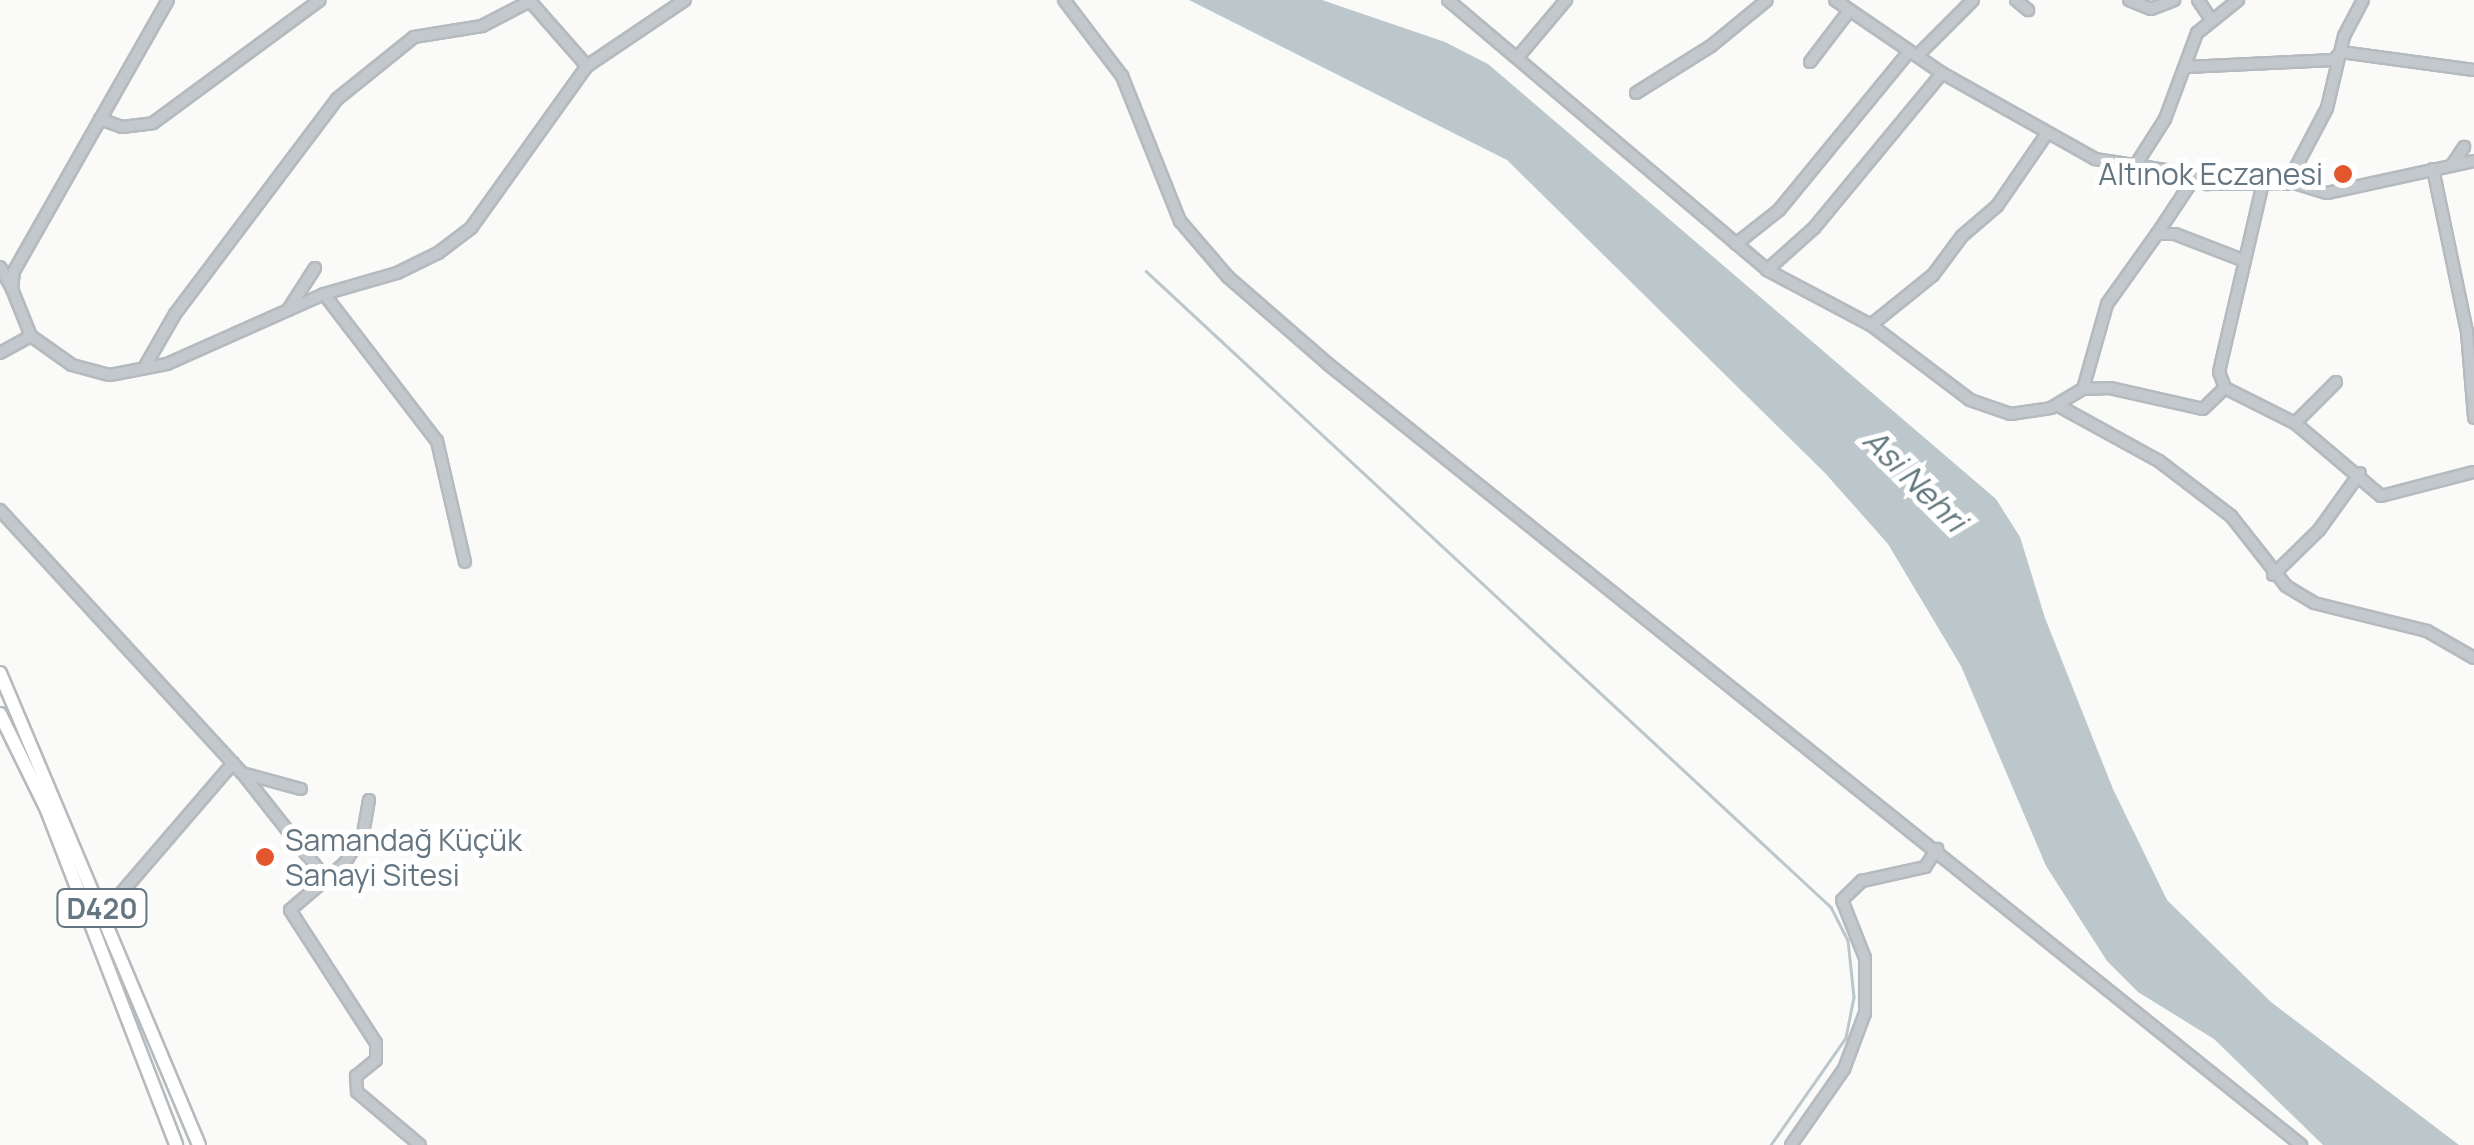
<!DOCTYPE html>
<meta charset="utf-8">
<style>
body{margin:0}
#map{position:relative;width:2474px;height:1145px;overflow:hidden;background:#fafaf8;font-family:Manrope,sans-serif}
div>[style]{position:absolute}
[style*='--x']{left:calc(var(--x)*1px);top:calc(var(--y)*1px);width:calc(var(--w)*1px);rotate:calc(var(--a)*1deg)}
.water>*{inset:0;background:#bbc7cb}
.stream>*{height:2.5px;margin:-1.25px;padding:0 1.25px;transform-origin:1.25px;border-radius:1.25px;background:#bbc7cb}
.roads{filter:drop-shadow(2px 0 #b5babe) drop-shadow(-2px 0 #b5babe) drop-shadow(0 2px #b5babe) drop-shadow(0 -2px #b5babe)}
.minor>*{height:10px;margin:-5px;padding:0 5px;transform-origin:5px;border-radius:5px;background:#c3c8cc}
.major>*{height:12px;margin:-6px;padding:0 6px;transform-origin:6px;border-radius:6px;background:#fff}
.dots>*{width:28px;height:28px;translate:-50% -50%;box-sizing:border-box;border:5px solid #fff;border-radius:50%}
span{translate:-50% -50%;white-space:nowrap;text-align:center;line-height:1.15;-webkit-text-stroke:10px #fff;paint-order:stroke}
.shield-label span{padding:2px 8px;background:#fff;border:2px solid;border-radius:8px;-webkit-text-stroke-width:0}
.shield-label{font-size:28px;color:#657683;font-weight:700}
.poi-label{font-size:30px;color:#657683}
.right{translate:-100% -50%;text-align:right}
.left{translate:0 -50%;text-align:left}
.water-label{font-size:32px;color:#60757c;font-style:italic}
</style>
<div id="map">
<div class="water">
<div style="clip-path:polygon(1189px 0,1322px 0,1445px 42px,1488px 64px,1996px 499px,2020px 537px,2045px 618px,2113px 789px,2167px 900px,2271px 1002px,2459px 1145px,2323px 1145px,2214px 1039px,2138px 992px,2107px 961px,2046px 866px,1961px 666px,1888px 544px,1825px 473px,1507px 160px)"></div>
</div>
<div class="stream">
<div style="--x:1146;--y:271;--w:935;--a:42.88"></div>
<div style="--x:1831;--y:907;--w:37;--a:63"></div>
<div style="--x:1848;--y:940;--w:57;--a:84"></div>
<div style="--x:1854;--y:997;--w:42;--a:101"></div>
<div style="--x:1846;--y:1038;--w:131;--a:125"></div>
</div>
<div class="roads">
<div class="minor">
<div style="--x:168;--y:0;--w:312;--a:119.6"></div>
<div style="--x:14;--y:271;--w:18;--a:96"></div>
<div style="--x:12;--y:289;--w:51;--a:68"></div>
<div style="--x:31;--y:336;--w:50;--a:35.3"></div>
<div style="--x:72;--y:365;--w:39;--a:15"></div>
<div style="--x:110;--y:375;--w:58;--a:-10.9"></div>
<div style="--x:167;--y:364;--w:172;--a:-24"></div>
<div style="--x:324;--y:294;--w:76;--a:-16"></div>
<div style="--x:397;--y:273;--w:46;--a:-26"></div>
<div style="--x:438;--y:253;--w:41;--a:-37.1"></div>
<div style="--x:471;--y:228;--w:199;--a:-54.4"></div>
<div style="--x:587;--y:66;--w:118;--a:-34"></div>
<div style="--x:529;--y:0;--w:88;--a:48.7"></div>
<div style="--x:1064;--y:0;--w:96;--a:52.7"></div>
<div style="--x:1122;--y:76;--w:156;--a:68.2"></div>
<div style="--x:1180;--y:221;--w:74;--a:49.4"></div>
<div style="--x:1228;--y:277;--w:133;--a:41"></div>
<div style="--x:1328;--y:364;--w:1248;--a:38.75"></div>
<div style="--x:1448;--y:0;--w:418;--a:40.2"></div>
<div style="--x:1767;--y:270;--w:118;--a:27.9"></div>
<div style="--x:1871;--y:325;--w:124;--a:37.1"></div>
<div style="--x:1970;--y:400;--w:43;--a:18.9"></div>
<div style="--x:2011;--y:414;--w:40;--a:-8.5"></div>
<div style="--x:2051;--y:408;--w:37;--a:-31"></div>
<div style="--x:2083;--y:389;--w:27;--a:-2"></div>
<div style="--x:2110;--y:388;--w:95;--a:12.7"></div>
<div style="--x:2203;--y:409;--w:30;--a:-44"></div>
<div style="--x:1835;--y:0;--w:130;--a:34.3"></div>
<div style="--x:1942;--y:73;--w:176;--a:29.3"></div>
<div style="--x:2095;--y:159;--w:91;--a:8.8"></div>
<div style="--x:2185;--y:173;--w:25;--a:27"></div>
<div style="--x:2207;--y:184;--w:87;--a:-0.7"></div>
<div style="--x:2294;--y:183;--w:34;--a:17"></div>
<div style="--x:2327;--y:193;--w:150;--a:-12.3"></div>
<div style="--x:2016;--y:0;--w:16;--a:40"></div>
<div style="--x:2129;--y:0;--w:24;--a:22"></div>
<div style="--x:2151;--y:9;--w:25;--a:-21"></div>
<div style="--x:2198;--y:0;--w:23;--a:56"></div>
<div style="--x:1917;--y:56;--w:79;--a:-45"></div>
<div style="--x:1518;--y:57;--w:75;--a:-49.9"></div>
<div style="--x:1810;--y:62;--w:64;--a:-52.6"></div>
<div style="--x:2186;--y:67;--w:148;--a:-2.7"></div>
<div style="--x:2334;--y:60;--w:11;--a:-49"></div>
<div style="--x:2341;--y:52;--w:134;--a:7.7"></div>
<div style="--x:1636;--y:93;--w:89;--a:-32.1"></div>
<div style="--x:1711;--y:46;--w:72;--a:-39.4"></div>
<div style="--x:100;--y:119;--w:23;--a:20"></div>
<div style="--x:122;--y:127;--w:31;--a:-7"></div>
<div style="--x:153;--y:123;--w:207;--a:-36.4"></div>
<div style="--x:2452;--y:165;--w:22;--a:-56"></div>
<div style="--x:2135;--y:166;--w:56;--a:-57.4"></div>
<div style="--x:2165;--y:119;--w:92;--a:-69.6"></div>
<div style="--x:2197;--y:33;--w:53;--a:-38.8"></div>
<div style="--x:2433;--y:169;--w:167;--a:78.2"></div>
<div style="--x:2467;--y:332;--w:86;--a:85.3"></div>
<div style="--x:2287;--y:184;--w:86;--a:-62.2"></div>
<div style="--x:2327;--y:108;--w:74;--a:-76.7"></div>
<div style="--x:2344;--y:36;--w:41;--a:-62.2"></div>
<div style="--x:2262;--y:187;--w:190;--a:103.1"></div>
<div style="--x:2219;--y:372;--w:17;--a:69"></div>
<div style="--x:2225;--y:388;--w:78;--a:26.6"></div>
<div style="--x:2295;--y:423;--w:113;--a:40.3"></div>
<div style="--x:2381;--y:496;--w:96;--a:-14.5"></div>
<div style="--x:2157;--y:234;--w:67;--a:-56.5"></div>
<div style="--x:1736;--y:244;--w:55;--a:-38.3"></div>
<div style="--x:1779;--y:210;--w:205;--a:-50.6"></div>
<div style="--x:0;--y:267;--w:25;--a:61"></div>
<div style="--x:1767;--y:270;--w:63;--a:-41.8"></div>
<div style="--x:1814;--y:228;--w:201;--a:-50.4"></div>
<div style="--x:324;--y:294;--w:185;--a:52.5"></div>
<div style="--x:437;--y:441;--w:124;--a:77"></div>
<div style="--x:288;--y:310;--w:50;--a:-57.3"></div>
<div style="--x:1871;--y:325;--w:80;--a:-38.9"></div>
<div style="--x:1933;--y:275;--w:49;--a:-53.4"></div>
<div style="--x:1962;--y:236;--w:46;--a:-40.6"></div>
<div style="--x:1997;--y:206;--w:86;--a:-55.4"></div>
<div style="--x:0;--y:353;--w:35;--a:-29"></div>
<div style="--x:144;--y:368;--w:62;--a:-60.1"></div>
<div style="--x:175;--y:314;--w:269;--a:-53"></div>
<div style="--x:337;--y:99;--w:99;--a:-38.8"></div>
<div style="--x:414;--y:37;--w:69;--a:-9.2"></div>
<div style="--x:482;--y:26;--w:54;--a:-27.5"></div>
<div style="--x:2083;--y:389;--w:88;--a:-74.2"></div>
<div style="--x:2107;--y:304;--w:86;--a:-54.5"></div>
<div style="--x:2157;--y:234;--w:18;--a:0"></div>
<div style="--x:2175;--y:234;--w:75;--a:21.1"></div>
<div style="--x:2057;--y:405;--w:116;--a:28.8"></div>
<div style="--x:2159;--y:461;--w:91;--a:37.4"></div>
<div style="--x:2231;--y:516;--w:89;--a:51.8"></div>
<div style="--x:2286;--y:586;--w:33;--a:31"></div>
<div style="--x:2314;--y:603;--w:116;--a:13.9"></div>
<div style="--x:2427;--y:631;--w:54;--a:29.9"></div>
<div style="--x:2295;--y:423;--w:58;--a:-45"></div>
<div style="--x:0;--y:510;--w:357;--a:47.4"></div>
<div style="--x:242;--y:773;--w:61;--a:15.2"></div>
<div style="--x:2273;--y:575;--w:64;--a:-44.4"></div>
<div style="--x:2319;--y:530;--w:70;--a:-54.3"></div>
<div style="--x:243;--y:774;--w:134;--a:51.7"></div>
<div style="--x:369;--y:800;--w:34;--a:100"></div>
<div style="--x:363;--y:833;--w:35;--a:121"></div>
<div style="--x:345;--y:863;--w:72;--a:139.5"></div>
<div style="--x:290;--y:910;--w:158;--a:57.1"></div>
<div style="--x:376;--y:1043;--w:17;--a:90"></div>
<div style="--x:376;--y:1060;--w:26;--a:141"></div>
<div style="--x:356;--y:1076;--w:16;--a:86"></div>
<div style="--x:357;--y:1092;--w:82;--a:40.1"></div>
<div style="--x:104;--y:913;--w:198;--a:-49.3"></div>
<div style="--x:1791;--y:1145;--w:93;--a:-55.1"></div>
<div style="--x:1844;--y:1069;--w:60;--a:-69.4"></div>
<div style="--x:1865;--y:1013;--w:55;--a:-90"></div>
<div style="--x:1865;--y:958;--w:62;--a:-111.6"></div>
<div style="--x:1842;--y:900;--w:28;--a:-44"></div>
<div style="--x:1862;--y:881;--w:65;--a:-12.5"></div>
<div style="--x:1925;--y:867;--w:22;--a:-56"></div>
</div>
<div class="major">
<div style="--x:0;--y:673;--w:512;--a:67.14"></div>
<div style="--x:0;--y:714;--w:107;--a:63.9"></div>
<div style="--x:47;--y:810;--w:359;--a:68.9"></div>
</div>
</div>
<div class="dots">
<div style="left:2343px;top:174px;background:#e4572e"></div>
<div style="left:265px;top:857px;background:#e4572e"></div>
</div>
<div class="shield-label">
<span style="left:102px;top:908px">D420</span>
</div>
<div class="poi-label">
<span class="right" style="left:2323px;top:174px">Altınok Eczanesi</span>
<span class="left" style="left:285px;top:857px">Samandağ Küçük<br>Sanayi Sitesi</span>
</div>
<div class="water-label">
<span style="left:1915px;top:480px;rotate:45deg">Asi Nehri</span>
</div>
</div>
